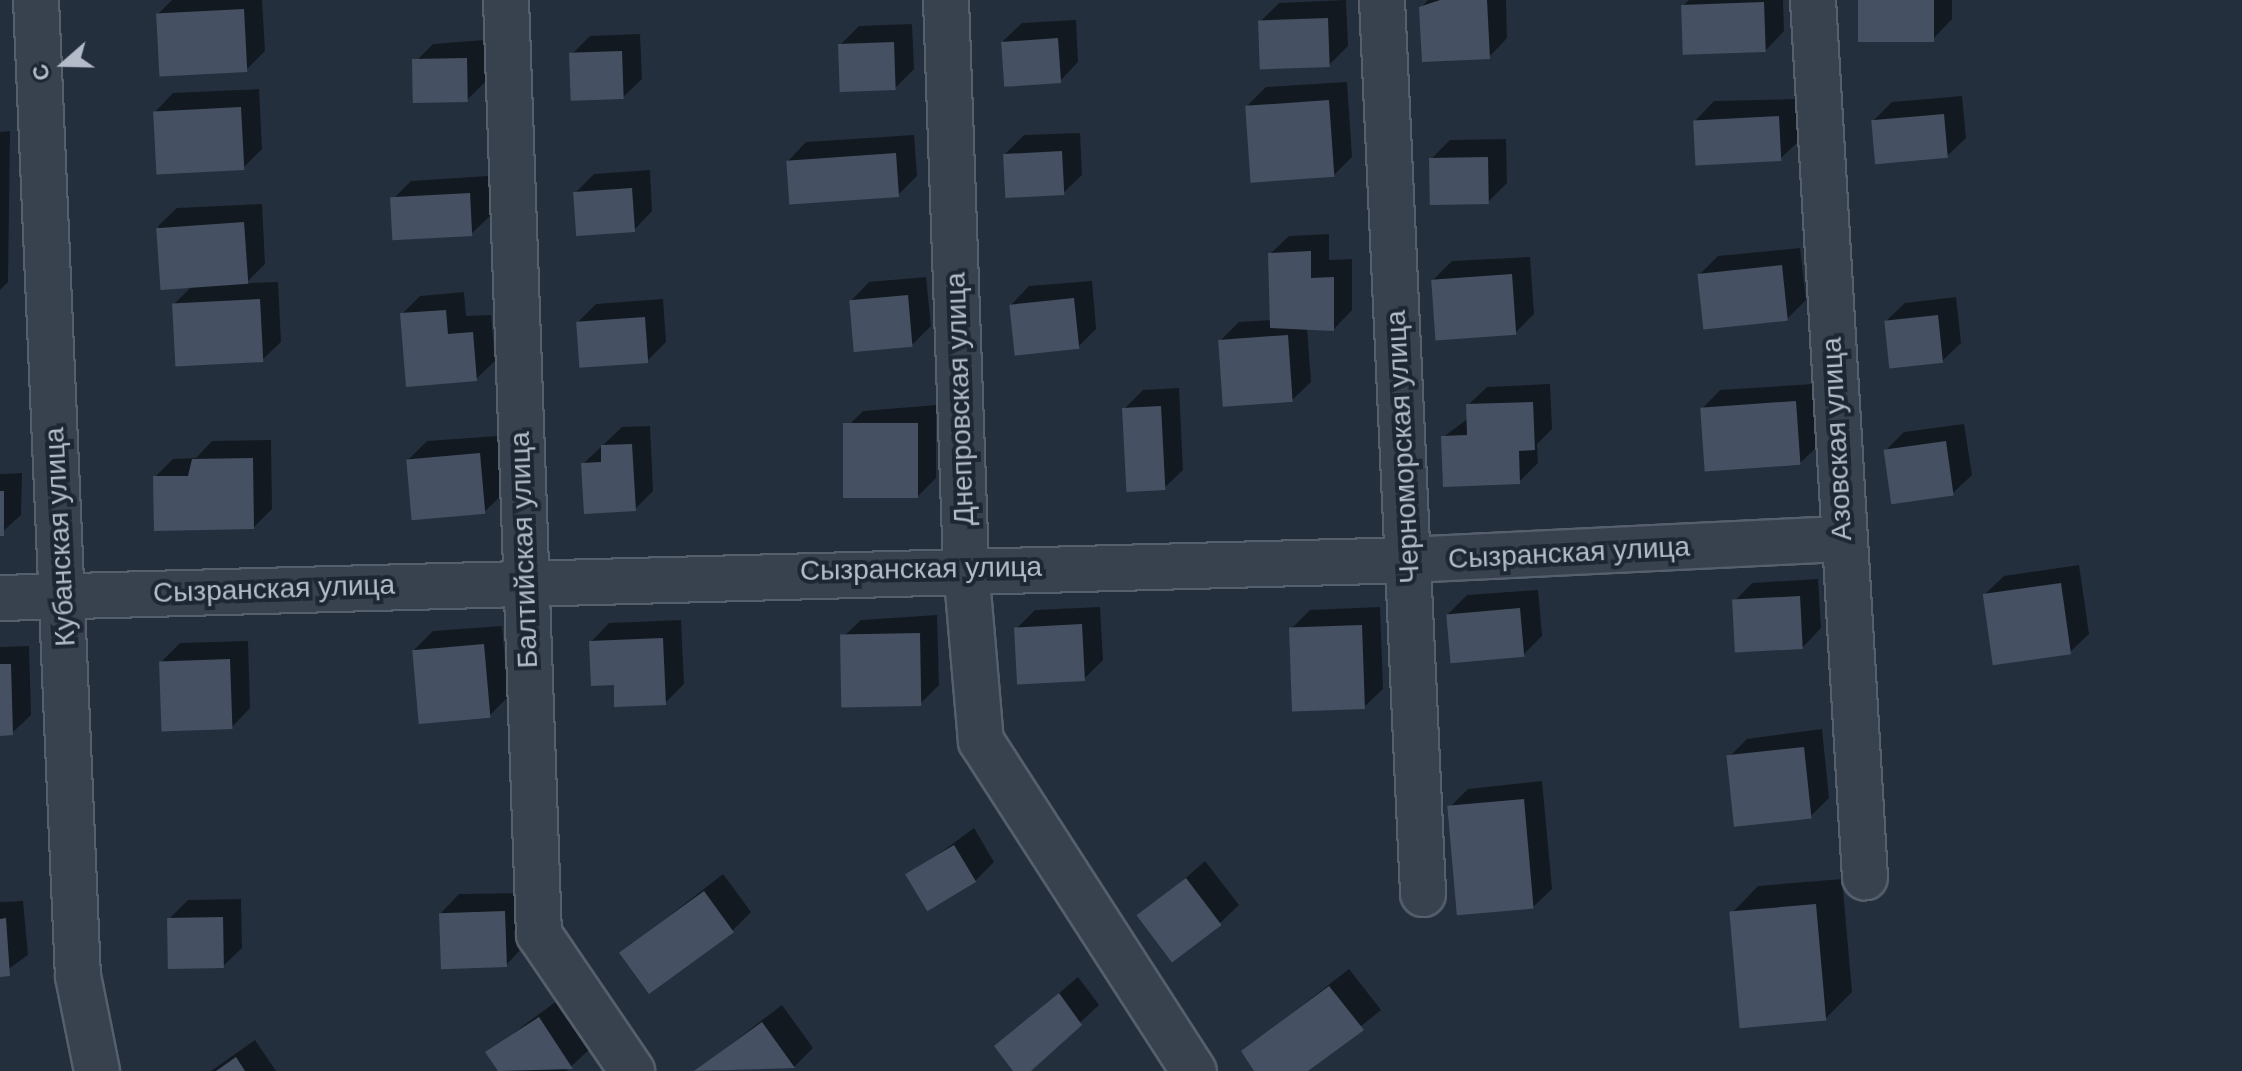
<!DOCTYPE html>
<meta charset="utf-8">
<style>
body{margin:0}
#map{position:relative;width:2242px;height:1071px;overflow:hidden;background:#242f3e;font-family:Arial,sans-serif}
div>[style]{position:absolute}
[style*='--x']{left:calc(var(--x)*1px);top:calc(var(--y)*1px);width:calc(var(--w)*1px);rotate:calc(var(--a)*1deg)}
.shadow>*{inset:0;background:#0007}
.building>*{inset:0;background:#455162;transform-origin:0 0}
.roads{filter:drop-shadow(2px 0 #565f6c) drop-shadow(-2px 0 #565f6c) drop-shadow(0 2px #565f6c) drop-shadow(0 -2px #565f6c)}
.minor>*{height:44px;margin:-22px;padding:0 22px;transform-origin:22px;border-radius:22px;background:#38414e}
.tertiary>*{height:44px;margin:-22px;padding:0 22px;transform-origin:22px;border-radius:22px;background:#38414e}
span{translate:-50% -50%;white-space:nowrap;text-align:center;line-height:1.15;-webkit-text-stroke:8px #1d2633;paint-order:stroke}
.street-label{font-size:28px;color:#b4bcc9}
.north{position:absolute;left:24px;top:24px;width:80px;height:80px;-webkit-text-stroke:6px #1d2633;paint-order:stroke;rotate:250deg;font-size:22px;font-weight:700;line-height:32px;text-align:center;color:#b4bcc9}
.north::after{content:'';display:block;margin:auto;width:28px;height:36px;background:#b4bcc9;clip-path:polygon(50% 0,100% 100%,50% 72%,0 100%)}
</style>
<div id="map">
<div class="shadow">
<div style="clip-path:polygon(172px 0,262px 0,265px 51px,246px 70px,158px 14px)"></div>
<div style="clip-path:polygon(1346px 0,1348px 46px,1329px 65px,1260px 22px,1279px 3px)"></div>
<div style="clip-path:polygon(1428px 0,1506px 0,1507px 38px,1489px 57px,1421px 8px)"></div>
<div style="clip-path:polygon(1689px 0,1783px 0,1784px 31px,1766px 50px,1683px 6px)"></div>
<div style="clip-path:polygon(1860px 0,1952px 0,1952px 19px,1934px 38px)"></div>
<div style="clip-path:polygon(1076px 20px,1078px 62px,1060px 81px,1003px 41px,1022px 23px)"></div>
<div style="clip-path:polygon(912px 24px,914px 69px,895px 88px,840px 45px,859px 26px)"></div>
<div style="clip-path:polygon(640px 34px,642px 79px,623px 97px,571px 55px,590px 36px)"></div>
<div style="clip-path:polygon(484px 40px,486px 81px,467px 100px,414px 63px,433px 44px)"></div>
<div style="clip-path:polygon(1347px 82px,1352px 157px,1334px 175px,1248px 105px,1266px 87px)"></div>
<div style="clip-path:polygon(259px 89px,262px 149px,243px 168px,155px 112px,173px 93px)"></div>
<div style="clip-path:polygon(1962px 96px,1966px 138px,1947px 156px,1873px 121px,1892px 102px)"></div>
<div style="clip-path:polygon(1797px 99px,1799px 141px,1780px 159px,1696px 120px,1714px 101px)"></div>
<div style="clip-path:polygon(10px 131px,8px 282px,0 290px,0 132px)"></div>
<div style="clip-path:polygon(1080px 133px,1082px 175px,1063px 193px,1005px 154px,1024px 135px)"></div>
<div style="clip-path:polygon(914px 135px,917px 176px,898px 195px,788px 161px,806px 142px)"></div>
<div style="clip-path:polygon(1506px 139px,1507px 183px,1488px 202px,1431px 159px,1450px 140px)"></div>
<div style="clip-path:polygon(650px 170px,652px 211px,634px 230px,575px 193px,594px 174px)"></div>
<div style="clip-path:polygon(488px 176px,490px 216px,471px 234px,392px 200px,411px 181px)"></div>
<div style="clip-path:polygon(262px 204px,265px 264px,246px 283px,278px 282px,281px 342px,262px 360px,174px 304px,193px 285px,158px 226px,177px 208px)"></div>
<div style="clip-path:polygon(1329px 234px,1329px 260px,1352px 259px,1352px 310px,1334px 329px,1307px 327px,1311px 382px,1292px 400px,1220px 341px,1239px 322px,1272px 320px,1270px 254px,1289px 236px)"></div>
<div style="clip-path:polygon(1800px 248px,1806px 300px,1787px 319px,1699px 275px,1718px 256px)"></div>
<div style="clip-path:polygon(1530px 257px,1534px 314px,1515px 333px,1433px 280px,1452px 261px)"></div>
<div style="clip-path:polygon(926px 277px,931px 326px,912px 345px,851px 301px,869px 282px)"></div>
<div style="clip-path:polygon(1092px 281px,1096px 329px,1078px 347px,1011px 305px,1029px 286px)"></div>
<div style="clip-path:polygon(464px 292px,466px 316px,491px 315px,495px 361px,476px 379px,402px 314px,420px 296px)"></div>
<div style="clip-path:polygon(1956px 297px,1961px 343px,1942px 361px,1886px 321px,1905px 303px)"></div>
<div style="clip-path:polygon(663px 299px,666px 342px,647px 361px,578px 322px,596px 304px)"></div>
<div style="clip-path:polygon(1550px 384px,1552px 429px,1537px 444px,1538px 463px,1519px 482px,1443px 437px,1469px 418px,1468px 405px,1487px 387px)"></div>
<div style="clip-path:polygon(1813px 384px,1819px 445px,1800px 463px,1702px 409px,1720px 390px)"></div>
<div style="clip-path:polygon(1179px 388px,1183px 470px,1164px 488px,1124px 409px,1143px 390px)"></div>
<div style="clip-path:polygon(936px 405px,936px 478px,918px 496px,845px 429px,863px 411px)"></div>
<div style="clip-path:polygon(1964px 424px,1972px 475px,1953px 493px,1886px 450px,1904px 432px)"></div>
<div style="clip-path:polygon(650px 426px,653px 491px,635px 509px,583px 464px,622px 427px)"></div>
<div style="clip-path:polygon(498px 436px,503px 494px,484px 512px,408px 460px,427px 441px)"></div>
<div style="clip-path:polygon(271px 440px,272px 509px,253px 528px,155px 477px,173px 459px,196px 458px,212px 441px)"></div>
<div style="clip-path:polygon(22px 473px,21px 515px,0 534px,0 474px)"></div>
<div style="clip-path:polygon(2079px 565px,2089px 634px,2070px 652px,1985px 594px,2004px 576px)"></div>
<div style="clip-path:polygon(1818px 579px,1821px 628px,1803px 647px,1734px 602px,1752px 583px)"></div>
<div style="clip-path:polygon(1538px 590px,1542px 636px,1523px 655px,1448px 614px,1467px 595px)"></div>
<div style="clip-path:polygon(1100px 607px,1103px 660px,1084px 679px,1016px 629px,1035px 610px)"></div>
<div style="clip-path:polygon(1380px 607px,1383px 689px,1364px 707px,1291px 629px,1310px 610px)"></div>
<div style="clip-path:polygon(937px 615px,939px 685px,920px 704px,842px 638px,861px 620px)"></div>
<div style="clip-path:polygon(681px 620px,684px 684px,665px 703px,616px 683px,591px 642px,609px 623px)"></div>
<div style="clip-path:polygon(502px 626px,508px 697px,489px 716px,414px 650px,433px 631px)"></div>
<div style="clip-path:polygon(248px 641px,250px 708px,232px 727px,162px 661px,180px 643px)"></div>
<div style="clip-path:polygon(29px 646px,31px 715px,12px 733px,0 734px,0 647px)"></div>
<div style="clip-path:polygon(1822px 729px,1829px 798px,1810px 817px,1729px 757px,1747px 739px)"></div>
<div style="clip-path:polygon(1542px 781px,1552px 889px,1533px 907px,1450px 807px,1468px 789px)"></div>
<div style="clip-path:polygon(974px 828px,994px 862px,975px 881px,909px 876px)"></div>
<div style="clip-path:polygon(1205px 861px,1239px 905px,1220px 923px,1141px 918px)"></div>
<div style="clip-path:polygon(723px 874px,751px 912px,732px 931px,622px 953px)"></div>
<div style="clip-path:polygon(1842px 879px,1852px 992px,1825px 1019px,1732px 913px,1758px 886px)"></div>
<div style="clip-path:polygon(523px 893px,524px 946px,506px 965px,441px 913px,459px 894px)"></div>
<div style="clip-path:polygon(241px 899px,242px 948px,223px 966px,169px 919px,188px 900px)"></div>
<div style="clip-path:polygon(23px 901px,28px 955px,0 975px,0 902px)"></div>
<div style="clip-path:polygon(1349px 969px,1381px 1010px,1305px 1071px,1257px 1071px,1244px 1051px)"></div>
<div style="clip-path:polygon(1078px 977px,1099px 1005px,1028px 1071px,1015px 1071px,997px 1046px)"></div>
<div style="clip-path:polygon(558px 1000px,590px 1049px,566px 1071px,501px 1071px,488px 1052px)"></div>
<div style="clip-path:polygon(782px 1005px,813px 1048px,794px 1067px,696px 1071px)"></div>
<div style="clip-path:polygon(255px 1040px,276px 1071px,211px 1071px)"></div>
</div>
<div class="building">
<div style="clip-path:polygon(1440px 0,1487px 0,1490px 59px,1422px 62px,1419px 7px)"></div>
<div style="left:1858px;top:0;width:76px;height:42px"></div>
<div style="left:1764px;top:2px;width:50px;height:83px;rotate:88deg"></div>
<div style="left:244px;top:9px;width:63px;height:88px;rotate:87deg"></div>
<div style="left:1328px;top:18px;width:49px;height:70px;rotate:88deg"></div>
<div style="left:1058px;top:38px;width:45px;height:57px;rotate:86deg"></div>
<div style="left:894px;top:42px;width:48px;height:56px;rotate:88deg"></div>
<div style="left:622px;top:51px;width:48px;height:53px;rotate:88deg"></div>
<div style="left:467px;top:58px;width:44px;height:55px;rotate:89deg"></div>
<div style="left:1329px;top:100px;width:77px;height:84px;rotate:86deg"></div>
<div style="left:241px;top:107px;width:63px;height:88px;rotate:87deg"></div>
<div style="left:1944px;top:114px;width:44px;height:73px;rotate:85deg"></div>
<div style="left:1779px;top:116px;width:45px;height:86px;rotate:87deg"></div>
<div style="left:1062px;top:151px;width:44px;height:59px;rotate:87deg"></div>
<div style="left:896px;top:153px;width:44px;height:110px;rotate:86deg"></div>
<div style="left:1488px;top:157px;width:47px;height:59px;rotate:89deg"></div>
<div style="left:632px;top:188px;width:44px;height:59px;rotate:86deg"></div>
<div style="left:470px;top:193px;width:43px;height:80px;rotate:87deg"></div>
<div style="left:244px;top:222px;width:62px;height:88px;rotate:86deg"></div>
<div style="clip-path:polygon(1311px 251px,1311px 278px,1334px 277px,1334px 331px,1270px 328px,1268px 253px)"></div>
<div style="left:1782px;top:265px;width:56px;height:85px;rotate:84deg"></div>
<div style="left:1512px;top:274px;width:61px;height:81px;rotate:86deg"></div>
<div style="left:908px;top:295px;width:52px;height:59px;rotate:85deg"></div>
<div style="left:1074px;top:298px;width:51px;height:65px;rotate:84deg"></div>
<div style="left:260px;top:299px;width:63px;height:88px;rotate:87deg"></div>
<div style="clip-path:polygon(446px 310px,448px 334px,473px 332px,477px 381px,406px 387px,400px 313px)"></div>
<div style="left:1938px;top:315px;width:48px;height:54px;rotate:84deg"></div>
<div style="left:645px;top:317px;width:46px;height:69px;rotate:86deg"></div>
<div style="left:1288px;top:335px;width:67px;height:70px;rotate:86deg"></div>
<div style="left:1796px;top:401px;width:64px;height:96px;rotate:86deg"></div>
<div style="clip-path:polygon(1533px 402px,1535px 450px,1519px 451px,1520px 484px,1443px 487px,1441px 436px,1467px 435px,1466px 404px)"></div>
<div style="left:1161px;top:406px;width:84px;height:39px;rotate:87deg"></div>
<div style="left:918px;top:423px;width:75px;height:75px;rotate:90deg"></div>
<div style="left:1946px;top:441px;width:55px;height:63px;rotate:82deg"></div>
<div style="clip-path:polygon(632px 444px,636px 511px,584px 514px,581px 463px,601px 462px,601px 445px)"></div>
<div style="left:480px;top:453px;width:61px;height:74px;rotate:85deg"></div>
<div style="clip-path:polygon(253px 458px,254px 529px,154px 531px,153px 476px,188px 476px,192px 459px)"></div>
<div style="left:0;top:491px;width:4px;height:45px"></div>
<div style="left:2061px;top:583px;width:72px;height:79px;rotate:82deg"></div>
<div style="left:1800px;top:596px;width:53px;height:68px;rotate:87deg"></div>
<div style="left:1520px;top:608px;width:49px;height:74px;rotate:85deg"></div>
<div style="left:1082px;top:624px;width:57px;height:68px;rotate:87deg"></div>
<div style="left:1362px;top:625px;width:84px;height:73px;rotate:88deg"></div>
<div style="left:920px;top:633px;width:73px;height:80px;rotate:89deg"></div>
<div style="clip-path:polygon(663px 638px,666px 705px,614px 707px,614px 685px,591px 686px,589px 641px)"></div>
<div style="left:484px;top:644px;width:74px;height:72px;rotate:85deg"></div>
<div style="left:230px;top:659px;width:70px;height:71px;rotate:88deg"></div>
<div style="clip-path:polygon(0 664px,11px 664px,13px 735px,0 736px)"></div>
<div style="left:1804px;top:747px;width:72px;height:78px;rotate:84deg"></div>
<div style="left:1524px;top:799px;width:110px;height:77px;rotate:85deg"></div>
<div style="left:954px;top:845px;width:43px;height:57px;rotate:59deg"></div>
<div style="left:1186px;top:878px;width:59px;height:62px;rotate:53deg"></div>
<div style="left:704px;top:891px;width:51px;height:105px;rotate:54deg"></div>
<div style="left:1816px;top:904px;width:117px;height:87px;rotate:85deg"></div>
<div style="left:505px;top:911px;width:56px;height:66px;rotate:88deg"></div>
<div style="left:223px;top:917px;width:51px;height:56px;rotate:89deg"></div>
<div style="clip-path:polygon(6px 918px,10px 976px,0 977px,0 919px)"></div>
<div style="clip-path:polygon(1329px 986px,1364px 1030px,1308px 1071px,1254px 1071px,1241px 1051px)"></div>
<div style="clip-path:polygon(1059px 993px,1082px 1025px,1031px 1071px,1013px 1071px,994px 1046px)"></div>
<div style="clip-path:polygon(539px 1017px,573px 1069px,498px 1071px,485px 1052px)"></div>
<div style="clip-path:polygon(762px 1022px,795px 1068px,694px 1071px)"></div>
<div style="clip-path:polygon(236px 1057px,245px 1071px,216px 1071px)"></div>
</div>
<div class="roads">
<div class="minor">
<div style="--x:506;--y:0;--w:935;--a:87.98"></div>
<div style="--x:539;--y:934;--w:166;--a:55.8"></div>
<div style="--x:946;--y:0;--w:567;--a:87.98"></div>
<div style="--x:966;--y:567;--w:175;--a:85.1"></div>
<div style="--x:981;--y:741;--w:393;--a:57.2"></div>
<div style="--x:1382;--y:0;--w:895;--a:87.37"></div>
<div style="--x:1813;--y:0;--w:879;--a:86.61"></div>
<div style="--x:0;--y:598;--w:1410;--a:-1.54"></div>
<div style="--x:1409;--y:560;--w:435;--a:-2.8"></div>
</div>
<div class="tertiary">
<div style="--x:36;--y:0;--w:977;--a:87.54"></div>
<div style="--x:78;--y:976;--w:97;--a:78.7"></div>
</div>
</div>
<div class="street-label">
<span style="left:960px;top:399px;rotate:-92deg">Днепровская улица</span>
<span style="left:1837px;top:439px;rotate:-93deg">Азовская улица</span>
<span style="left:1403px;top:447px;rotate:-93deg">Черноморская улица</span>
<span style="left:60px;top:537px;rotate:-93deg">Кубанская улица</span>
<span style="left:524px;top:550px;rotate:-92deg">Балтийская улица</span>
<span style="left:1569px;top:553px;rotate:-3deg">Сызранская улица</span>
<span style="left:921px;top:569px;rotate:-1deg">Сызранская улица</span>
<span style="left:274px;top:589px;rotate:-2deg">Сызранская улица</span>
</div>
<div class="north">С</div>
</div>
